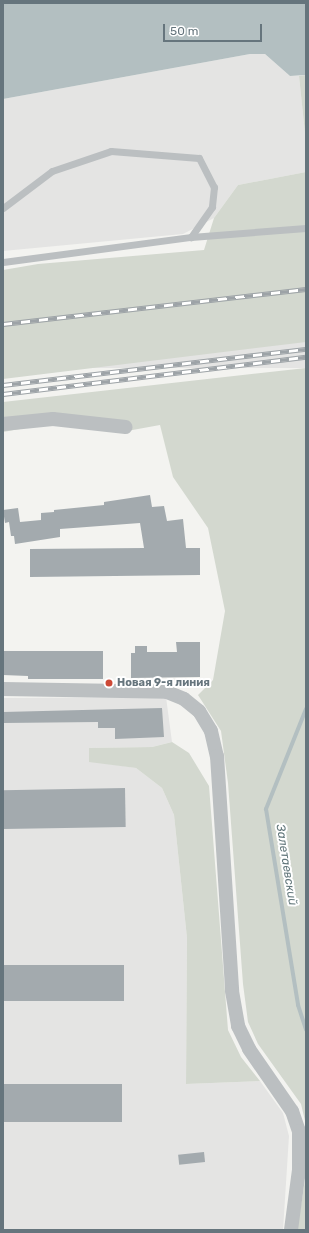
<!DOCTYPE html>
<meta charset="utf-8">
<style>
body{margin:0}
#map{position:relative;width:309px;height:1233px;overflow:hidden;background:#f3f3f0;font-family:Rubik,sans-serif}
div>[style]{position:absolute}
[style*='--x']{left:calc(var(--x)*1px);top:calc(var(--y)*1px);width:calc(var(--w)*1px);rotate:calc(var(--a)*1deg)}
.built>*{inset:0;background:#e4e4e3;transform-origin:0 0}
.green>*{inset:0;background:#d3d8cf}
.water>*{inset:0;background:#b3bfc1}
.stream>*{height:4px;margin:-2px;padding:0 2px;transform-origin:2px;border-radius:2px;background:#b3bfc1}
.building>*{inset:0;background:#a3aaae;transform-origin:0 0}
.lane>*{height:7px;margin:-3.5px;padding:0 3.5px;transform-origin:3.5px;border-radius:3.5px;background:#bbbfc1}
.street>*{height:14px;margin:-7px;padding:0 7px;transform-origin:7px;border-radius:7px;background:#bbbfc1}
.rail>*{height:4.5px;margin-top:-2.25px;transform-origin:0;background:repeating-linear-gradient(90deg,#fff 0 9px,#9da3a7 0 18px);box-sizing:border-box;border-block:1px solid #9da3a7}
.dots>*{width:11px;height:11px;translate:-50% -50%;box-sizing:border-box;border:2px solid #fff;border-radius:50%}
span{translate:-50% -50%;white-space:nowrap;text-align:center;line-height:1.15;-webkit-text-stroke:4px #fff;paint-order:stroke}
.poi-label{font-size:11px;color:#66757d;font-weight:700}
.left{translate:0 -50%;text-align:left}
.water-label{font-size:12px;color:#62777b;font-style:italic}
.frame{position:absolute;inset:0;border:4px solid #66757d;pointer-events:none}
.scale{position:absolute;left:163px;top:24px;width:99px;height:18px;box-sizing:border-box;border:2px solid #66757d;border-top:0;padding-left:5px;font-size:12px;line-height:14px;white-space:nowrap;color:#66757d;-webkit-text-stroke:3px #fff;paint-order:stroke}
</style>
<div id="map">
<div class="built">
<div style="clip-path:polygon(250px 54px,265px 54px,290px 76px,299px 76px,306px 143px,306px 172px,238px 185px,214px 218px,183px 234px,3px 251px,3px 99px)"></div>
<div style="left:306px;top:342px;width:26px;height:305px;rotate:90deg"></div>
<div style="clip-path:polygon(166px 697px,172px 742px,152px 747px,89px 748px,89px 761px,136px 768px,162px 788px,174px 815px,187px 938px,186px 1084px,260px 1081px,283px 1113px,289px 1136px,283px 1230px,3px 1230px,3px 698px)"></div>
</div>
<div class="green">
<div style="clip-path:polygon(306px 75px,306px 143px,299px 76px)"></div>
<div style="clip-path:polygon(306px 172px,306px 342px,3px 379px,3px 270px,38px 264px,204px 250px,214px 218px,238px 185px)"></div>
<div style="clip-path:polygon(306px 368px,306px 1125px,301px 1104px,258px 1044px,248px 1022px,243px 984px,228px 783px,221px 731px,198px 695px,213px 680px,225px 611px,208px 528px,173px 477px,160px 425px,127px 431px,54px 423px,3px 432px,3px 402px)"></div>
<div style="clip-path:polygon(172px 742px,189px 753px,209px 786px,228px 1030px,241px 1057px,260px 1081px,186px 1084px,187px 938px,174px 815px,162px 788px,136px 768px,89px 762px,89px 748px,152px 747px)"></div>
<div style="clip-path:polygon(306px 1174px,306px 1230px,297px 1230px)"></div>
</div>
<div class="water">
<div style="clip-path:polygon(3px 3px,306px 3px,306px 75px,290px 76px,265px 54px,250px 54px,3px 99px)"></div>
</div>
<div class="stream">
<div style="--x:306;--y:709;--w:108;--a:111.8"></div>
<div style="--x:266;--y:809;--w:199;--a:80.7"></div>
<div style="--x:298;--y:1005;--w:26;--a:72"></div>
</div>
<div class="building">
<div style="clip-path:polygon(150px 495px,152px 507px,164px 506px,167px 521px,183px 519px,186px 548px,200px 548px,200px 575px,30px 577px,30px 549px,144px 548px,140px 523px,60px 529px,60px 537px,15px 544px,14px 536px,11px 536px,9px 522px,5px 523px,3px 510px,18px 508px,20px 522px,41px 520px,41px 513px,54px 512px,54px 510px,104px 505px,104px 502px)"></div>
<div style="clip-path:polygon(176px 642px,200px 642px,200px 677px,131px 678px,131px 653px,135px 653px,135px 646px,147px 646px,147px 652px,177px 652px)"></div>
<div style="clip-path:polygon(3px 651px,103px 651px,103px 679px,28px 679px,28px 676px,3px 675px)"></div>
<div style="clip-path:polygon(162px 708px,164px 737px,115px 739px,115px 728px,98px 728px,98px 722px,3px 723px,3px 712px)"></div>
<div style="left:125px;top:788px;width:39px;height:122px;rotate:89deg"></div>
<div style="left:3px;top:965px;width:121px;height:36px"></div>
<div style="left:3px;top:1084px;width:119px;height:38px"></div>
<div style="left:204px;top:1152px;width:10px;height:26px;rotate:84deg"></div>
</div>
<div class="lane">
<div style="--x:3;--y:208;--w:61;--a:-37.1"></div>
<div style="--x:52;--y:171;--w:62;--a:-18.7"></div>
<div style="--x:111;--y:151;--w:88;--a:4.5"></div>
<div style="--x:199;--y:158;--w:33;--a:63"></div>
<div style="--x:214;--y:187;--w:20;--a:96"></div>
<div style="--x:212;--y:207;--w:37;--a:125"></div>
<div style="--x:3;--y:262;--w:190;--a:-7.6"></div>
<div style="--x:191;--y:237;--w:115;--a:-4.5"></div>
</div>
<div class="street">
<div style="--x:3;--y:424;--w:50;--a:-5.7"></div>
<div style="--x:53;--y:419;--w:73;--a:6.3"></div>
<div style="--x:3;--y:689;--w:164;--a:1"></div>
<div style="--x:167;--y:692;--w:18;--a:22"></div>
<div style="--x:184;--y:699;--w:19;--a:39"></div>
<div style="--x:199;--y:711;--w:23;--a:59"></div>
<div style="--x:211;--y:731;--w:26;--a:77"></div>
<div style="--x:217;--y:756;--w:235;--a:86.3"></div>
<div style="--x:232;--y:991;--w:36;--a:80"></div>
<div style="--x:238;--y:1026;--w:25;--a:64"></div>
<div style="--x:249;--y:1049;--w:75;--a:55.3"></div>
<div style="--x:292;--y:1111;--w:21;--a:71"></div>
<div style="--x:299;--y:1131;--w:39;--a:90"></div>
<div style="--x:299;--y:1170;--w:61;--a:97.6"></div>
</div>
<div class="rail">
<div style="--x:3;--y:324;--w:305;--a:-6.6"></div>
<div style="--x:3;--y:385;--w:305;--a:-6.8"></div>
<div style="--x:3;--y:394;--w:305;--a:-7"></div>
</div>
<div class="dots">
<div style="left:109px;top:683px;background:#cd4936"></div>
</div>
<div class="poi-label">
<span class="left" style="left:117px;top:683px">Новая 9-я линия</span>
</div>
<div class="water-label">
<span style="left:286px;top:865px;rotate:81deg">Залетаевский</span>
</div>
<div class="frame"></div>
<div class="scale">50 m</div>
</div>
